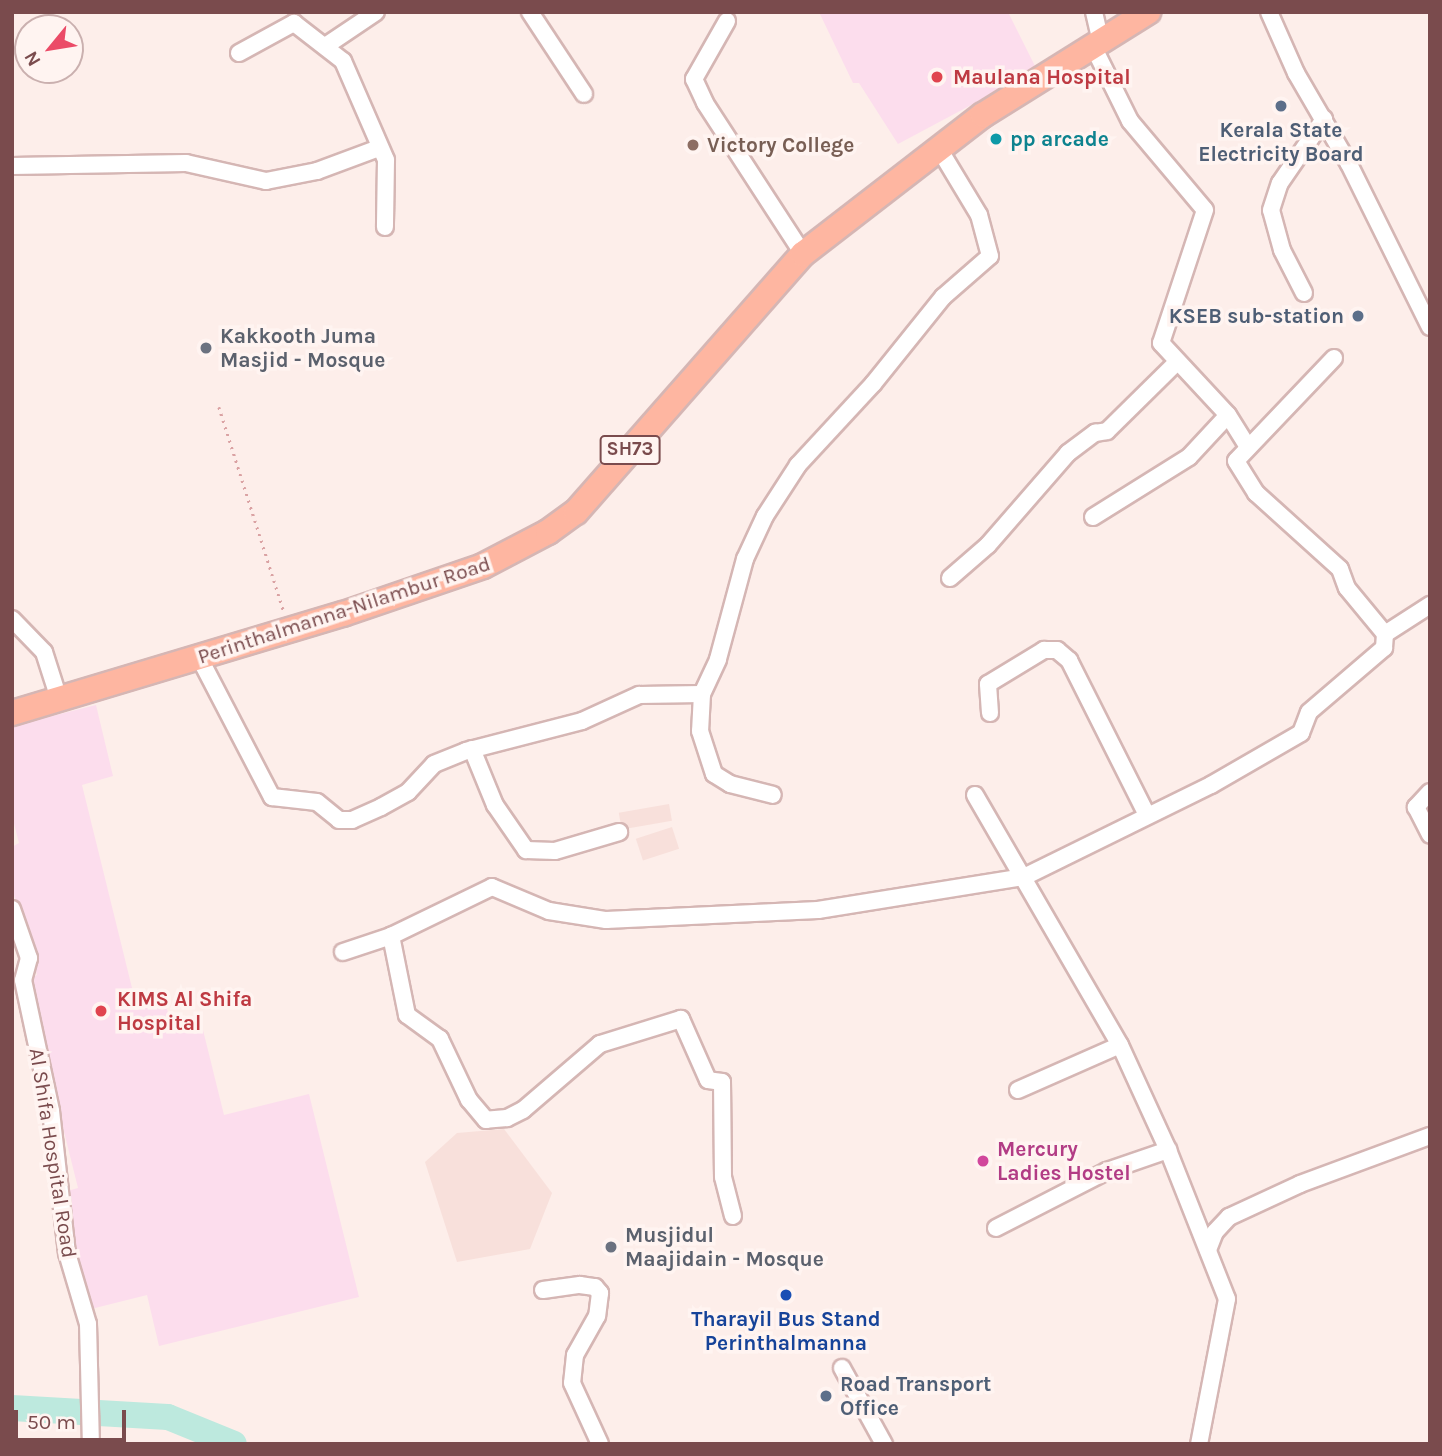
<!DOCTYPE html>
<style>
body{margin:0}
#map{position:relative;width:1442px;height:1456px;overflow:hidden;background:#fdeeea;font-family:Karla,sans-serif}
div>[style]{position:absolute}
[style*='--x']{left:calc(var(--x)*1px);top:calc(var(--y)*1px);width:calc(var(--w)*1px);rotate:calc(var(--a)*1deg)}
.residential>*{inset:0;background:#f8e0db;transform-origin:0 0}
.medical>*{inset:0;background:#fcdded}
.river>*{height:26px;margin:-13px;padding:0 13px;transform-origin:13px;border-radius:13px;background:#bde9de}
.path>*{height:2.5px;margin-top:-1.25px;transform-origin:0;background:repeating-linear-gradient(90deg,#daa2a3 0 2px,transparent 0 7px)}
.roads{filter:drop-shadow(2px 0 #d5b6b4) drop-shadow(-2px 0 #d5b6b4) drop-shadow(0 2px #d5b6b4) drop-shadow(0 -2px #d5b6b4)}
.minor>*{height:16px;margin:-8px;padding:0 8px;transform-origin:8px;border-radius:8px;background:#fff}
.primary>*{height:24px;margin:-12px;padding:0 12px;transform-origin:12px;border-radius:12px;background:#feb6a1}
.dots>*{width:19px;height:19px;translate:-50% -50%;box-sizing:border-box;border:4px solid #fff4f1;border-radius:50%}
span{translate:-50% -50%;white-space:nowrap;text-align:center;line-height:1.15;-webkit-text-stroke:7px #fff4f1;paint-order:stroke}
.shield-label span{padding:2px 5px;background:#fff4f1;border:2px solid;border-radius:5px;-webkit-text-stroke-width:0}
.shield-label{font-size:19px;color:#7a4b4d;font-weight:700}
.health-label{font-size:21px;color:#be3a42;font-weight:700}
.left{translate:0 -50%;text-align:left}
.service-label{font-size:21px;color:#4e5e75;font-weight:700}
.right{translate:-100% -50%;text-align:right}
.culture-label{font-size:21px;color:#0d838f;font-weight:700}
.education-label{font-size:21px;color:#785e54;font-weight:700}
.worship-label{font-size:21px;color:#5b616d;font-weight:700}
.street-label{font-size:21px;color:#7a4b4d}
.hotel-label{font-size:21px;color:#b23c85;font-weight:700}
.transit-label{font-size:21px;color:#164399;font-weight:700}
.frame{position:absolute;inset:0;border:14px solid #7a4b4d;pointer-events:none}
.north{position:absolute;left:14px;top:14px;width:70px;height:70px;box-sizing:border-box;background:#fff4f1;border:2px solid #cab0af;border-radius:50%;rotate:240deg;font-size:19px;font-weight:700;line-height:28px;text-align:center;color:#7a4b4d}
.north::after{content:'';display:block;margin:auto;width:24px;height:32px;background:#eb4b67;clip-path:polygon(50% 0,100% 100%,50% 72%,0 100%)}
.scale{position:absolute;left:14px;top:1410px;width:112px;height:32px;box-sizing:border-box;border:4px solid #7a4b4d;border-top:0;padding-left:9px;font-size:21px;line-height:24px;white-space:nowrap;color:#7a4b4d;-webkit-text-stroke:5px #fff4f1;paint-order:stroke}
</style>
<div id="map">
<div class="residential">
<div style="left:669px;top:804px;width:17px;height:51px;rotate:80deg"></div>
<div style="left:672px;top:827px;width:23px;height:38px;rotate:72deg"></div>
<div style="clip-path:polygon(504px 1129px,552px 1193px,530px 1249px,457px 1262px,425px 1162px,457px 1133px)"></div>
</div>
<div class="medical">
<div style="clip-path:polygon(819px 12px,1008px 12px,1037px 70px,898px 144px,859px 83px,853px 83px)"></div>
<div style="clip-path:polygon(96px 705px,113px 776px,82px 785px,134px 996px,162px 989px,173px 1033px,202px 1026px,224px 1115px,309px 1094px,359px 1297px,159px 1346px,147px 1295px,91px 1309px,68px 1238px,75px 1236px,64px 1192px,78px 1188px,26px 979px,37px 975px,12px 888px,12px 847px,19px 843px,12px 816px,12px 726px)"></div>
</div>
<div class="river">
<div style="--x:12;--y:1408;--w:156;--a:3.3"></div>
<div style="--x:168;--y:1417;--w:71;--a:22.2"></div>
</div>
<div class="path">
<div style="--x:219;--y:407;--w:215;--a:72.4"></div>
</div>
<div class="roads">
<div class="minor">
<div style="--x:530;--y:12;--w:98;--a:56.6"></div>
<div style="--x:1094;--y:12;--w:28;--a:77"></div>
<div style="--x:1269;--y:12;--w:67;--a:66.1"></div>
<div style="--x:1296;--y:73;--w:105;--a:59.8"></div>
<div style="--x:1349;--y:164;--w:182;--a:63.6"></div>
<div style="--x:727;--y:21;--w:67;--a:119.6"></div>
<div style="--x:694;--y:79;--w:26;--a:65"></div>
<div style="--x:705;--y:103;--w:180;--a:57"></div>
<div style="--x:1092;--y:44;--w:86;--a:63.7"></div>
<div style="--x:1130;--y:121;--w:116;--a:49.9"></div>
<div style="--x:1205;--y:210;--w:140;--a:108.3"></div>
<div style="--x:1161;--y:343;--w:98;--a:47.1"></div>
<div style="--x:1228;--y:415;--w:38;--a:58"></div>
<div style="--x:327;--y:45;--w:59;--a:-34"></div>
<div style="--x:239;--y:53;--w:63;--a:-28.6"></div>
<div style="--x:294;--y:23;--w:62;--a:37.8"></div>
<div style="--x:343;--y:61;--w:108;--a:66.5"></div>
<div style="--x:386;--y:160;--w:67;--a:90.9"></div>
<div style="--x:12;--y:166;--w:174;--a:-1"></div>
<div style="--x:186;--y:163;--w:82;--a:12.7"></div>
<div style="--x:266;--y:181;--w:52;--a:-11.1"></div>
<div style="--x:317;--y:171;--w:66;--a:-20.4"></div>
<div style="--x:1304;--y:293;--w:48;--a:-117.1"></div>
<div style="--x:1282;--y:250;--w:41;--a:-105.4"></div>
<div style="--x:1271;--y:210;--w:28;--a:-72"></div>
<div style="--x:1280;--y:183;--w:78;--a:-55.5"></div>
<div style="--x:1334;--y:358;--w:142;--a:133.6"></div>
<div style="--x:1236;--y:461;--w:38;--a:58"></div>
<div style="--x:1256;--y:493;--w:113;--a:42.1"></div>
<div style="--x:1340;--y:569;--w:20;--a:70"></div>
<div style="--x:1347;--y:588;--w:60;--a:50.4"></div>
<div style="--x:1093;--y:517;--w:113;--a:-32"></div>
<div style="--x:1189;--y:457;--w:57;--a:-47.1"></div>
<div style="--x:950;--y:578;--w:50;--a:-41"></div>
<div style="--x:988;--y:545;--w:122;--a:-49"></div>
<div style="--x:1068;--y:453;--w:34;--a:-37"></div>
<div style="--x:1095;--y:433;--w:12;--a:-9"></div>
<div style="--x:1107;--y:431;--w:98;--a:-44.6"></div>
<div style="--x:12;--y:619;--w:46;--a:45.9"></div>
<div style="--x:44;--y:652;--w:49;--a:72.3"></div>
<div style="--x:1385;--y:634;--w:54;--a:-32.8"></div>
<div style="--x:199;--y:657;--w:158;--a:62.5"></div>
<div style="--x:272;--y:797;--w:45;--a:6.3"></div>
<div style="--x:317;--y:802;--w:28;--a:39"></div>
<div style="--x:339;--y:820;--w:13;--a:0"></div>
<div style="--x:352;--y:820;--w:32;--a:-24"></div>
<div style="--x:381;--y:807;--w:31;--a:-29"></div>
<div style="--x:408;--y:792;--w:38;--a:-47"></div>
<div style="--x:434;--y:764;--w:35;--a:-22"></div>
<div style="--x:466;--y:751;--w:120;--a:-14.5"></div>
<div style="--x:582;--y:721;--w:63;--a:-24.5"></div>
<div style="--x:639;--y:695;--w:63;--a:-0.9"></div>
<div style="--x:702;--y:694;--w:38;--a:-65"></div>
<div style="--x:718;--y:659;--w:104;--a:-74.9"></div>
<div style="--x:745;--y:559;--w:47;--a:-65.1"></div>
<div style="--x:765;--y:516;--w:61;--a:-57.1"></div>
<div style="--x:798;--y:465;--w:110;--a:-47.2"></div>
<div style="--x:873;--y:384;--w:112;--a:-51.2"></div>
<div style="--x:943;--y:297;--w:62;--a:-41.1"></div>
<div style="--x:990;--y:256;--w:42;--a:-105"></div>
<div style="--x:979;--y:215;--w:79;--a:-121.1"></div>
<div style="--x:702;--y:694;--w:37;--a:93"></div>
<div style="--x:700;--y:731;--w:45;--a:72"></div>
<div style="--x:714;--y:774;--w:19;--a:32"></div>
<div style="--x:730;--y:784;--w:44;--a:14.3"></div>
<div style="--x:990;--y:713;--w:29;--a:-94"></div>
<div style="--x:988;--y:684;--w:66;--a:-31.3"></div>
<div style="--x:1044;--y:650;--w:13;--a:0"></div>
<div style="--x:1057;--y:650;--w:16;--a:40"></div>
<div style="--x:1069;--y:660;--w:174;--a:63.3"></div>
<div style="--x:472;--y:749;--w:61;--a:67.7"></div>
<div style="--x:495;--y:805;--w:55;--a:55.4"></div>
<div style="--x:526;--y:850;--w:29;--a:2"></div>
<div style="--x:555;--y:851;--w:67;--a:-16.5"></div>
<div style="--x:1430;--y:792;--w:21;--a:133"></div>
<div style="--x:1416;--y:807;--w:31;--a:63"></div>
<div style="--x:975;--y:795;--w:289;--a:59.9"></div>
<div style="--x:1120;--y:1045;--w:115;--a:65.4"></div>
<div style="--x:1168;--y:1150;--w:160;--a:68.4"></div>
<div style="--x:1227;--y:1299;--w:148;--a:100.9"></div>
<div style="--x:12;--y:909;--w:52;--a:70.9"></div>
<div style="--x:29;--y:958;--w:23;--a:105"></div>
<div style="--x:23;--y:980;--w:134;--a:77.9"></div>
<div style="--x:51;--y:1111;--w:143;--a:83.6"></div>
<div style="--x:67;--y:1253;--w:74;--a:73.5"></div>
<div style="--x:88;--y:1324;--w:120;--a:88.6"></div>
<div style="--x:343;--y:952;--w:51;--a:-18.4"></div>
<div style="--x:1018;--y:1090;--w:111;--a:-23.8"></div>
<div style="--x:733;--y:1216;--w:40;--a:-104.4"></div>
<div style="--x:723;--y:1177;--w:95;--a:-90.6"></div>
<div style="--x:722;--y:1082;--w:14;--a:-172"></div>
<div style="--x:708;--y:1080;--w:67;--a:-113.9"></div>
<div style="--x:681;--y:1019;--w:85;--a:162.8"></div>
<div style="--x:600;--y:1044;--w:101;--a:139.4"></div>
<div style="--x:523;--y:1110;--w:18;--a:153"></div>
<div style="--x:507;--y:1118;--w:21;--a:175"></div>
<div style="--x:486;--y:1120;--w:26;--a:-130"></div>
<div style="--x:469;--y:1100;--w:68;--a:-115.4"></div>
<div style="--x:440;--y:1039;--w:41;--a:-144"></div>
<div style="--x:407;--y:1015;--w:81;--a:-101.4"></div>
<div style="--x:391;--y:936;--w:112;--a:-25.9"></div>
<div style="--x:492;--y:887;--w:62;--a:22.8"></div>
<div style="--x:549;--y:911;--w:58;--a:9"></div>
<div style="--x:606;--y:920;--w:212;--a:-2.7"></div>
<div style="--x:818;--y:910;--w:209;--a:-9.1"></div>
<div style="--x:1024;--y:877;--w:208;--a:-26.2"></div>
<div style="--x:1211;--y:785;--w:104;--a:-30"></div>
<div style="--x:1301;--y:733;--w:22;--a:-69"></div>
<div style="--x:1309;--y:712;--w:99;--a:-40.5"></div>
<div style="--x:1384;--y:648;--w:14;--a:-86"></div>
<div style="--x:996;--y:1228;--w:125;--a:-27.2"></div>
<div style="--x:1107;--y:1171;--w:65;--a:-19"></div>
<div style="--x:1208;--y:1250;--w:19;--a:-69"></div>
<div style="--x:1215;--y:1232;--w:21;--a:-47"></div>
<div style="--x:1229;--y:1217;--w:78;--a:-24.9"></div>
<div style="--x:1300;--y:1184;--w:139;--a:-20.3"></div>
<div style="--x:543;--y:1290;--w:37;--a:-8"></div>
<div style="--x:580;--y:1285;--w:15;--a:8"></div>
<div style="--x:595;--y:1287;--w:8;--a:50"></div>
<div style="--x:600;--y:1293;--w:23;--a:97"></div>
<div style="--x:597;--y:1316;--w:45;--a:119.4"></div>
<div style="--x:575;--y:1355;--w:28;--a:96"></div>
<div style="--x:572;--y:1383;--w:67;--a:65.3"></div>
<div style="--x:842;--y:1368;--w:87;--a:61.1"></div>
</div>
<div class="primary">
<div style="--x:12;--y:713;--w:345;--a:-16.7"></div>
<div style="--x:343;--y:614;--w:148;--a:-18.9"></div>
<div style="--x:483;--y:566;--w:73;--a:-27.6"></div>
<div style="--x:548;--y:532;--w:34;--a:-36"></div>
<div style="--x:576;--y:512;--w:344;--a:-48.7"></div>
<div style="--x:803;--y:254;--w:227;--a:-37.7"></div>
<div style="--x:983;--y:115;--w:195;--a:-32"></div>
</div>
</div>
<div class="dots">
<div style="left:937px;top:77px;background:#e0444e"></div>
<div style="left:1281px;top:106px;background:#5c6f8a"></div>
<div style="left:996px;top:139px;background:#0f9aa8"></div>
<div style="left:693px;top:145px;background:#8d6e63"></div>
<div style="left:1358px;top:316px;background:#5c6f8a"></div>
<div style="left:206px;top:348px;background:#6b7280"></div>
<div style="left:101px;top:1011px;background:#e0444e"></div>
<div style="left:983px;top:1161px;background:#d1479c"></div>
<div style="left:611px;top:1247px;background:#6b7280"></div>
<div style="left:786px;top:1295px;background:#1a4fb4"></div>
<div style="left:826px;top:1396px;background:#5c6f8a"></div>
</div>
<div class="shield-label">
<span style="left:630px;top:450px">SH73</span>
</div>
<div class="health-label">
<span class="left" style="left:953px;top:77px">Maulana Hospital</span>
<span class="left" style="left:117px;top:1011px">KIMS Al Shifa<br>Hospital</span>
</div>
<div class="service-label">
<span style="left:1281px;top:142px">Kerala State<br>Electricity Board</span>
<span class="right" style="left:1344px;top:316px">KSEB sub-station</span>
<span class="left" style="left:840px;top:1396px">Road Transport<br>Office</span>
</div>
<div class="culture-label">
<span class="left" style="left:1010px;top:139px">pp arcade</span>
</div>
<div class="education-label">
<span class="left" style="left:707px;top:145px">Victory College</span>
</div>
<div class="worship-label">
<span class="left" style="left:220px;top:348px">Kakkooth Juma<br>Masjid - Mosque</span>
<span class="left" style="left:625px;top:1247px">Musjidul<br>Maajidain - Mosque</span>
</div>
<div class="street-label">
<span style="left:344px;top:610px;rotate:-18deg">Perinthalmanna-Nilambur Road</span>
<span style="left:53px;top:1153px;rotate:81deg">Al Shifa Hospital Road</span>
</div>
<div class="hotel-label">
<span class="left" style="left:997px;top:1161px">Mercury<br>Ladies Hostel</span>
</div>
<div class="transit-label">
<span style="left:786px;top:1331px">Tharayil Bus Stand<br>Perinthalmanna</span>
</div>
<div class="frame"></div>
<div class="north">N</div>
<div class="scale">50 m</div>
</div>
